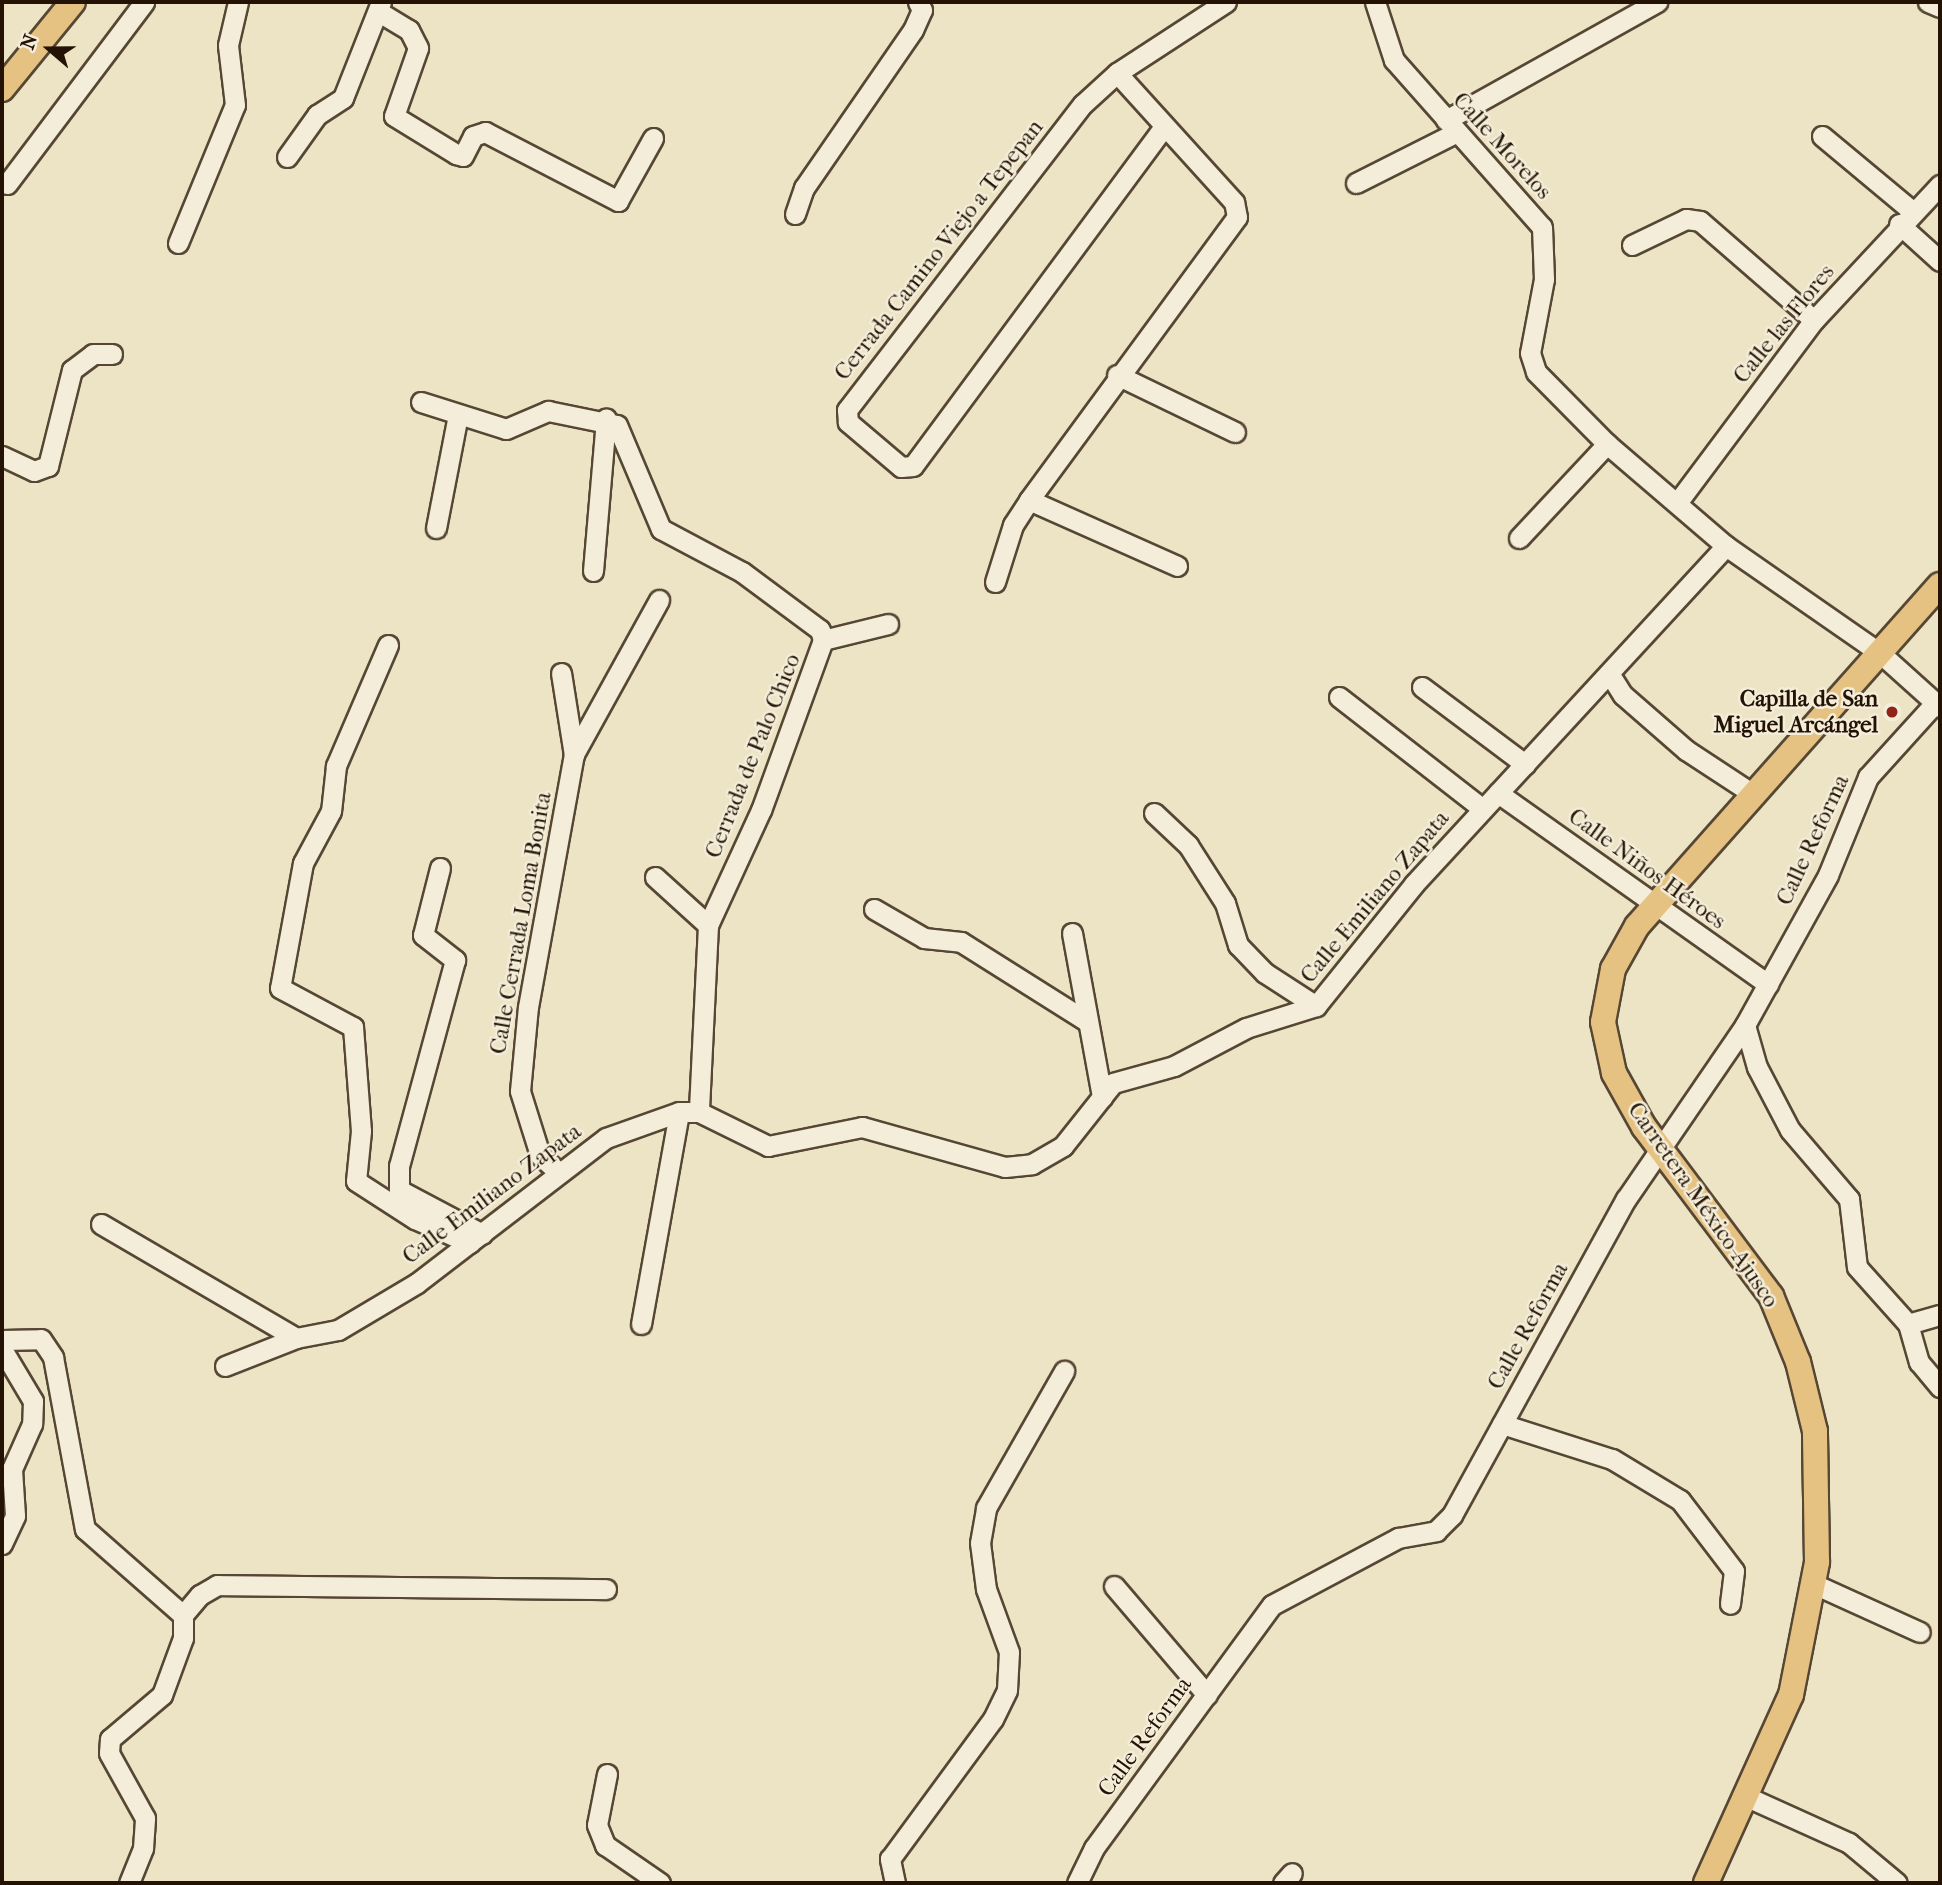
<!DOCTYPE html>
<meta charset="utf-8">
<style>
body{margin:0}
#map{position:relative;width:1942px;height:1885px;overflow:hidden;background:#ede3c5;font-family:"IM FELL French Canon",serif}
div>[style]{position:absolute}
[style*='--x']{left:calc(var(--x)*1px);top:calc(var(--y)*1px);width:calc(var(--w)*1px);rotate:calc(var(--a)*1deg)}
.roads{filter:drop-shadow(2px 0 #564734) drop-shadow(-2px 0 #564734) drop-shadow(0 2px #564734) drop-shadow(0 -2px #564734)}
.minor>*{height:19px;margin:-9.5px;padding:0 9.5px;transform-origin:9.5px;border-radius:9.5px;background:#f3edd9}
.major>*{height:24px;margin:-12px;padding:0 12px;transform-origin:12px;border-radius:12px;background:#e6c282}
.dots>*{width:19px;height:19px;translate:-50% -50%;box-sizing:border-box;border:4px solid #f3edd9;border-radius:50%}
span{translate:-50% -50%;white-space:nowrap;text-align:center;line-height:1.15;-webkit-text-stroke:5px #f3edd9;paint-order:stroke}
.street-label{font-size:23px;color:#241304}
.poi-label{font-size:23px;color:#241304;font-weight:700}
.right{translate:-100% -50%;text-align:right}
.frame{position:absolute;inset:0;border:4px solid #241304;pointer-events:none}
.north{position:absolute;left:14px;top:14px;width:70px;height:70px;-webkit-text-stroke:5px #f3edd9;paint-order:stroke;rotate:290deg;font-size:19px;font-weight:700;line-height:28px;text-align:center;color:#241304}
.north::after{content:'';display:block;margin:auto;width:24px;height:32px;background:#241304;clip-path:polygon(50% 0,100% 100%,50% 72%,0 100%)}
</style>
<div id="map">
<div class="roads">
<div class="minor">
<div style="--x:1375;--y:2;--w:61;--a:71.9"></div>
<div style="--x:1394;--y:60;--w:223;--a:48.5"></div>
<div style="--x:1542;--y:227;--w:52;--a:87.8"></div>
<div style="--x:1544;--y:279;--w:75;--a:100.7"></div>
<div style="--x:1530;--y:353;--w:20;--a:72"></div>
<div style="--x:1536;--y:372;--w:101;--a:45.4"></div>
<div style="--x:1607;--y:444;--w:157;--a:40.6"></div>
<div style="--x:1726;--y:546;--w:188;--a:34.8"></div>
<div style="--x:1880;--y:653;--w:81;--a:42"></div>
<div style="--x:1928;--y:2;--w:13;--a:23"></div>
<div style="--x:379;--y:12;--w:35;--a:31"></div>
<div style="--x:409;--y:30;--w:20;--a:63"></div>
<div style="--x:418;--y:48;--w:72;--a:109.4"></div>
<div style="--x:394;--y:116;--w:73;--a:31.5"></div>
<div style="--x:456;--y:154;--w:7;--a:16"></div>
<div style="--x:463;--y:156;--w:22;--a:-63"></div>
<div style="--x:473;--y:136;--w:13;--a:-18"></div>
<div style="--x:485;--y:132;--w:150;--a:27.4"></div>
<div style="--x:618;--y:201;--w:72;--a:-60.9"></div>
<div style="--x:1446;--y:120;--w:242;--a:-29.2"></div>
<div style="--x:1163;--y:128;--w:420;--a:126.5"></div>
<div style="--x:913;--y:466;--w:12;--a:175"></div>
<div style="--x:901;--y:467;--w:70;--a:-139.7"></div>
<div style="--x:848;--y:422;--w:12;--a:-95"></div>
<div style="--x:847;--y:410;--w:386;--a:-52.4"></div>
<div style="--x:1083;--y:104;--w:46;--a:-42.4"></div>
<div style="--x:1117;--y:73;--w:130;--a:-33.1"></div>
<div style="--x:1822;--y:136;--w:117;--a:39.8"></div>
<div style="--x:287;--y:157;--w:52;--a:-54.5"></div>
<div style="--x:317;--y:115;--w:31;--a:-33"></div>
<div style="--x:343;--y:98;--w:103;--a:-68.4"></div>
<div style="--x:1356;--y:183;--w:111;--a:-26.8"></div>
<div style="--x:7;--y:184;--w:228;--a:-53"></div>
<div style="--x:795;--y:214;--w:28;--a:-71"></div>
<div style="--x:804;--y:188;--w:192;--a:-55.4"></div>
<div style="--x:913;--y:30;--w:22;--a:-66"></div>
<div style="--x:922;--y:10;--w:9;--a:-117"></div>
<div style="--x:1899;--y:224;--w:55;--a:42.1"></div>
<div style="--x:178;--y:243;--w:149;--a:-67.6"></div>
<div style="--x:235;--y:105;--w:60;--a:-96.7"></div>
<div style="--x:228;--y:45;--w:44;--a:-76.9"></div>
<div style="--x:1632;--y:245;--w:60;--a:-25.7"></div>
<div style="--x:1686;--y:219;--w:14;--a:8"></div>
<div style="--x:1700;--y:221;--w:151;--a:41"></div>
<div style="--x:1117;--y:375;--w:131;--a:25.8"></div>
<div style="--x:421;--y:402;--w:89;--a:17.6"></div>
<div style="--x:506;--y:429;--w:46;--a:-23.2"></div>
<div style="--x:548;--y:411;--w:70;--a:11.5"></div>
<div style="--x:617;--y:425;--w:113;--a:67.1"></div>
<div style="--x:661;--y:529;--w:92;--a:28"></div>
<div style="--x:742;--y:572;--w:97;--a:36.6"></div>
<div style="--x:820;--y:630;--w:10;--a:73"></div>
<div style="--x:823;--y:640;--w:181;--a:110"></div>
<div style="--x:761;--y:810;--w:127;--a:114.7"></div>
<div style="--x:708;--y:925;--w:187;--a:92.8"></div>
<div style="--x:2;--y:456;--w:35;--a:25"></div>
<div style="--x:34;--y:471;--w:15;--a:-20"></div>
<div style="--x:48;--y:466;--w:99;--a:-76"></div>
<div style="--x:72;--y:370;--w:26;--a:-37"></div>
<div style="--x:93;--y:354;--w:19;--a:0"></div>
<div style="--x:1029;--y:500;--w:162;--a:24"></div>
<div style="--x:1677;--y:503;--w:229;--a:-53.2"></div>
<div style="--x:1814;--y:320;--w:185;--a:-47"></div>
<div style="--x:436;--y:528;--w:115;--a:-79"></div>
<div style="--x:1519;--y:538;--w:129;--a:-46.9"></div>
<div style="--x:593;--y:571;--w:153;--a:-85.1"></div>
<div style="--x:995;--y:582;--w:60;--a:-72.5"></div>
<div style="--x:1013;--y:525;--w:30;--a:-57"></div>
<div style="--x:1029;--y:500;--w:351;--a:-53.7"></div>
<div style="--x:1237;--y:217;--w:15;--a:-101"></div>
<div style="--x:1234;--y:202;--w:174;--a:-132.2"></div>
<div style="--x:823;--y:640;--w:67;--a:-13.8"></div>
<div style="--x:388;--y:645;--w:132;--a:113.3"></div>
<div style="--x:336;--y:766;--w:45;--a:96.3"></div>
<div style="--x:331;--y:811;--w:59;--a:118.3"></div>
<div style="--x:303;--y:863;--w:127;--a:100.4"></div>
<div style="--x:280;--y:988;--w:83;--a:28.1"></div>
<div style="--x:353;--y:1027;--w:104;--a:85.6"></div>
<div style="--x:361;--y:1131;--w:50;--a:95.7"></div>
<div style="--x:356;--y:1181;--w:70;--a:32.8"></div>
<div style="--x:415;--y:1219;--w:60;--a:23.6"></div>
<div style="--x:1609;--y:673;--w:26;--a:58"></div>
<div style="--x:1623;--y:695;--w:84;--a:41.1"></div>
<div style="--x:1686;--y:750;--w:80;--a:33.3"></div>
<div style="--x:1422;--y:687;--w:129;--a:36.8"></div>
<div style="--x:1339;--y:697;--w:182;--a:37.9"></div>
<div style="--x:574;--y:754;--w:176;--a:-61.1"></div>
<div style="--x:1498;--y:793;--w:331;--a:35.3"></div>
<div style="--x:1154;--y:813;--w:47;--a:43.3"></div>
<div style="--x:1188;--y:845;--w:69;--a:57.5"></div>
<div style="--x:1225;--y:903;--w:44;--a:72.8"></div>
<div style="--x:1238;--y:945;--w:39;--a:46"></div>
<div style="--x:1265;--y:973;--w:61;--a:32.9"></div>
<div style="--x:440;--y:868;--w:69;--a:104.2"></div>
<div style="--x:423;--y:935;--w:41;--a:38"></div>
<div style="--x:455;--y:960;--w:213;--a:105.2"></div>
<div style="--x:399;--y:1166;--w:24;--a:90"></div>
<div style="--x:399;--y:1190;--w:94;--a:27.9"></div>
<div style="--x:655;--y:877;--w:72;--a:42.2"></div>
<div style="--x:874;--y:909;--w:58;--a:30.1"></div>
<div style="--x:924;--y:938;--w:37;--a:6"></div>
<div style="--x:961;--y:942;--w:150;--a:32.2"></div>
<div style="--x:1072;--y:933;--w:167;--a:79.6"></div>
<div style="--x:1745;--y:1025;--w:44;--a:74.1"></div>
<div style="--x:1757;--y:1067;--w:71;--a:62.4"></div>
<div style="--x:1790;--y:1130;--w:91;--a:49.5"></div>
<div style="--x:1849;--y:1199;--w:68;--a:83.3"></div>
<div style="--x:1857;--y:1267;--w:76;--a:48.2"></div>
<div style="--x:1908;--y:1324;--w:40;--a:74"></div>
<div style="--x:1919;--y:1362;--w:33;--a:50"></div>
<div style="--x:558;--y:1172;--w:25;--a:-137"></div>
<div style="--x:540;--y:1155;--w:67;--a:-107.4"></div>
<div style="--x:520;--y:1091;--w:84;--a:-84.6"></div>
<div style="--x:528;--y:1007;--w:256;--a:-79.7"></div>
<div style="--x:574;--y:755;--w:83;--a:-99"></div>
<div style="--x:101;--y:1224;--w:226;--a:30.3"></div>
<div style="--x:296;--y:1338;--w:43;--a:-10.8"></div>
<div style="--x:338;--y:1330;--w:92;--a:-30.7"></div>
<div style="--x:417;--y:1283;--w:238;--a:-37.5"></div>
<div style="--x:606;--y:1138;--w:77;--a:-19.6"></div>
<div style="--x:679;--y:1112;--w:20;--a:0"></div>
<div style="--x:699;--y:1112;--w:77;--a:26.2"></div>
<div style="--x:768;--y:1146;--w:96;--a:-11.4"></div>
<div style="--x:862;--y:1127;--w:148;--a:15.6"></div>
<div style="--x:1005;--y:1167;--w:27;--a:-6"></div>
<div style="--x:1032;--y:1164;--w:36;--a:-30"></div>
<div style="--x:1063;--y:1146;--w:80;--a:-51.6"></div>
<div style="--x:1113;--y:1083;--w:63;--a:-15.6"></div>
<div style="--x:1174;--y:1066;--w:81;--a:-27.8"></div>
<div style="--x:1246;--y:1028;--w:73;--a:-17.4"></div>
<div style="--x:1316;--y:1006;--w:156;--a:-51.2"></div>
<div style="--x:1414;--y:884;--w:460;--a:-47.3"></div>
<div style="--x:641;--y:1324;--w:215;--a:-79.8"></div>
<div style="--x:1908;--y:1324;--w:33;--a:-16"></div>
<div style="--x:2;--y:1340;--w:39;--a:-1"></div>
<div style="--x:41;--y:1339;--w:22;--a:56"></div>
<div style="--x:53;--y:1357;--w:175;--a:79.5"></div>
<div style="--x:85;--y:1529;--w:130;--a:41.3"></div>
<div style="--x:2;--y:1349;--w:61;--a:59.2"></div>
<div style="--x:33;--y:1401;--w:23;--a:92"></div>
<div style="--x:32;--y:1424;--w:49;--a:114"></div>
<div style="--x:12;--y:1469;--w:47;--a:86.3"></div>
<div style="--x:15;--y:1516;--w:31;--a:115"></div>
<div style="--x:225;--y:1366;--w:76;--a:-21.5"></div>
<div style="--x:1502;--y:1424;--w:115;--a:17.7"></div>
<div style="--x:1612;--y:1459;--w:79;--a:31.1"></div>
<div style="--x:1680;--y:1500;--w:89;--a:52.7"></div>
<div style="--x:1734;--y:1571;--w:33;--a:97"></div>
<div style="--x:1814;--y:1584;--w:116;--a:24.4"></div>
<div style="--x:1114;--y:1586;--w:143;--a:49.5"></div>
<div style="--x:607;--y:1774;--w:52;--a:101.1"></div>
<div style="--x:597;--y:1825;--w:22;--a:68"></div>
<div style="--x:605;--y:1845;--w:67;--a:34.6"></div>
<div style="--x:1745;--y:1796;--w:114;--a:24.3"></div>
<div style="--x:1849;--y:1843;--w:62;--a:39.8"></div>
<div style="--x:129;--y:1883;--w:38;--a:-68"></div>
<div style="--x:143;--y:1848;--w:30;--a:-86"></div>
<div style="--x:145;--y:1818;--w:74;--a:-119"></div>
<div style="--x:109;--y:1753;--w:14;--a:-86"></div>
<div style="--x:110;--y:1739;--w:68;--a:-40.2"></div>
<div style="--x:162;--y:1695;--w:61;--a:-69.8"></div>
<div style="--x:183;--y:1638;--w:23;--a:-90"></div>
<div style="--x:183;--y:1615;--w:26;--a:-50"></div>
<div style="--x:200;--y:1595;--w:20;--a:-30"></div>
<div style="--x:217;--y:1585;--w:389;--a:0.6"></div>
<div style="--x:895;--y:1883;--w:25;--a:-102"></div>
<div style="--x:890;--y:1859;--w:174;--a:-53.7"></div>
<div style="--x:993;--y:1719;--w:32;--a:-64"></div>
<div style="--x:1007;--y:1690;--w:38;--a:-87"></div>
<div style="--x:1009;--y:1652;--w:67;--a:-110.1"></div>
<div style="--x:986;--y:1589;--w:46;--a:-97.4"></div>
<div style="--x:980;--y:1543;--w:36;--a:-80"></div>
<div style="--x:986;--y:1508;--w:158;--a:-60.3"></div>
<div style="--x:1077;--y:1883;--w:39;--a:-64"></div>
<div style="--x:1094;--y:1848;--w:301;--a:-53.8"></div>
<div style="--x:1272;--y:1605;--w:143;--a:-28"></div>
<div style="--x:1398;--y:1538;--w:39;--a:-10"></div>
<div style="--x:1436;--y:1531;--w:23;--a:-45"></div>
<div style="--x:1452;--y:1515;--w:361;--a:-61.2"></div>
<div style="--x:1626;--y:1199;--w:211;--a:-55.6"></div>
<div style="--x:1745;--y:1025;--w:171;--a:-61"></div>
<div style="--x:1828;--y:875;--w:106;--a:-67.8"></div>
<div style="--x:1868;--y:777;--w:100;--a:-47.8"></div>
<div style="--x:1283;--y:1883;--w:13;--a:-48"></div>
</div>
<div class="major">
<div style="--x:2;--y:89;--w:112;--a:-50.8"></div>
<div style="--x:1706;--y:1883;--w:206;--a:-65.7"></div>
<div style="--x:1791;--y:1695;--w:136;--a:-78.9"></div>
<div style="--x:1817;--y:1562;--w:131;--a:-90.9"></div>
<div style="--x:1815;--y:1431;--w:71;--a:-103.8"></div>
<div style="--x:1798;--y:1362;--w:71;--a:-112.2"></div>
<div style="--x:1771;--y:1296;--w:211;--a:-126.9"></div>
<div style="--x:1644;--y:1127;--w:62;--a:-119.1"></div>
<div style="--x:1614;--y:1073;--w:52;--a:-102.2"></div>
<div style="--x:1603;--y:1022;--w:54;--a:-79.3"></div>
<div style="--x:1613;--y:969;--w:49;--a:-60.8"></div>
<div style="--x:1637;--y:926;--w:456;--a:-48.4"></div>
</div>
</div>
<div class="dots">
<div style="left:1892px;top:712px;background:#8f2418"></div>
</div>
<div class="street-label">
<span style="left:1502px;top:146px;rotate:48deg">Calle Morelos</span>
<span style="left:939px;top:250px;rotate:-52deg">Cerrada Camino Viejo a Tepepan</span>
<span style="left:1784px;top:324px;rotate:-51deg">Calle las Flores</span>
<span style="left:753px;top:756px;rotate:-68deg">Cerrada de Palo Chico</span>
<span style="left:1813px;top:840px;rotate:-65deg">Calle Reforma</span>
<span style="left:1647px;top:869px;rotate:36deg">Calle Niños Héroes</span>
<span style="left:1375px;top:897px;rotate:-50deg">Calle Emiliano Zapata</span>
<span style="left:521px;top:923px;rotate:-80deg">Calle Cerrada Loma Bonita</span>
<span style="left:492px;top:1194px;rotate:-37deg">Calle Emiliano Zapata</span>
<span style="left:1703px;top:1205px;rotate:55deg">Carretera México-Ajusco</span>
<span style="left:1528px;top:1326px;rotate:-61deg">Calle Reforma</span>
<span style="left:1145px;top:1737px;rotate:-54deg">Calle Reforma</span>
</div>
<div class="poi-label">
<span class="right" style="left:1878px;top:712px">Capilla de San<br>Miguel Arcángel</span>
</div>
<div class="frame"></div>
<div class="north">N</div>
</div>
